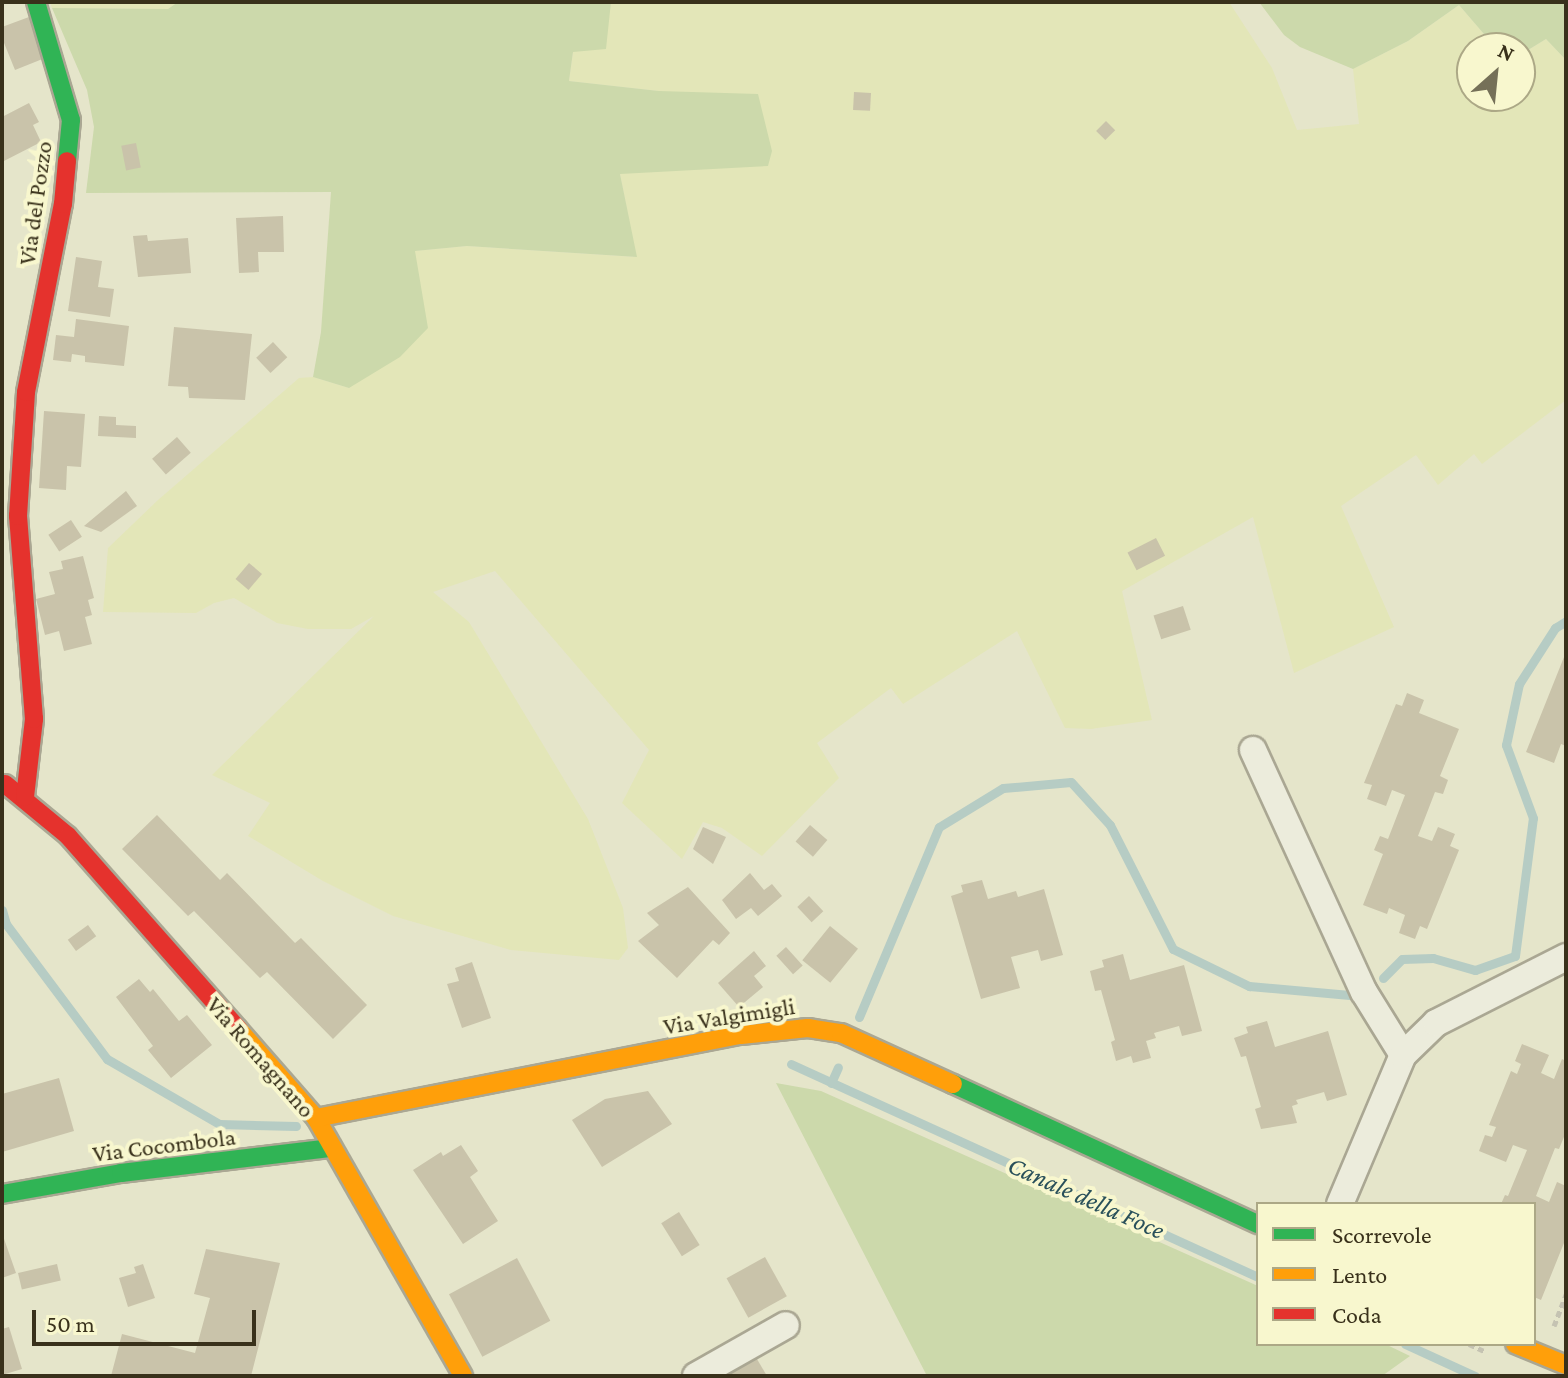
<!DOCTYPE html>
<style>
body{margin:0}
#map{position:relative;width:1568px;height:1378px;overflow:hidden;background:#e5e5ca;font-family:"Crimson Pro",serif}
div>[style]{position:absolute}
[style*='--x']{left:calc(var(--x)*1px);top:calc(var(--y)*1px);width:calc(var(--w)*1px);rotate:calc(var(--a)*1deg)}
.farmland>*{inset:0;background:#e3e6b8}
.green>*{inset:0;background:#ccd9ab}
.stream>*{height:9px;margin:-4.5px;padding:0 4.5px;transform-origin:4.5px;border-radius:4.5px;background:#b6ccc4}
.building>*{inset:0;background:#c9c3aa;transform-origin:0 0}
.path>*{height:5px;margin-top:-2.5px;transform-origin:0;background:repeating-linear-gradient(90deg,#c5c3b2 0 6px,transparent 0 10px)}
.roads{filter:drop-shadow(2px 0 #aaa793) drop-shadow(-2px 0 #aaa793) drop-shadow(0 2px #aaa793) drop-shadow(0 -2px #aaa793)}
.street>*{height:26px;margin:-13px;padding:0 13px;transform-origin:13px;border-radius:13px;background:#ececdc}
.fast>*{height:18px;margin:-9px;padding:0 9px;transform-origin:9px;border-radius:9px;background:#30b455}
.slow>*{height:18px;margin:-9px;padding:0 9px;transform-origin:9px;border-radius:9px;background:#ff9f0a}
.jam>*{height:18px;margin:-9px;padding:0 9px;transform-origin:9px;border-radius:9px;background:#e5322d}
span{translate:-50% -50%;white-space:nowrap;text-align:center;line-height:1.15;-webkit-text-stroke:8px #f8f7ce;paint-order:stroke}
.street-label{font-size:24px;color:#39311b}
.water-label{font-size:26px;color:#29505a;font-style:italic}
.frame{position:absolute;inset:0;border:4px solid #39311b;pointer-events:none}
.legend{position:absolute;left:1256px;top:1202px;width:280px;height:144px;box-sizing:border-box;background:#f8f7ce;border:2px solid #aca886;margin:0;padding:10px 14px;list-style:none;font-size:24px;color:#39311b}
.legend li{display:flex;align-items:center;gap:16px;height:40px}
.legend b{width:40px;border:2px solid #aca886}
.north{position:absolute;left:1456px;top:32px;width:80px;height:80px;box-sizing:border-box;background:#f8f7ce;border:2px solid #aca886;border-radius:50%;rotate:27deg;font-size:22px;font-weight:700;line-height:32px;text-align:center;color:#39311b}
.north::after{content:'';display:block;margin:auto;width:28px;height:36px;background:#757058;clip-path:polygon(50% 0,100% 100%,50% 72%,0 100%)}
.scale{position:absolute;left:32px;top:1310px;width:224px;height:36px;box-sizing:border-box;border:4px solid #39311b;border-top:0;padding-left:10px;font-size:24px;line-height:28px;white-space:nowrap;color:#39311b;-webkit-text-stroke:6px #f8f7ce;paint-order:stroke}
</style>
<div id="map">
<div class="farmland">
<div style="clip-path:polygon(50px 2px,178px 2px,168px 9px,52px 8px)"></div>
<div style="clip-path:polygon(611px 2px,1229px 2px,1272px 68px,1297px 130px,1359px 124px,1353px 69px,1408px 41px,1459px 5px,1496px 48px,1472px 48px,1472px 96px,1520px 96px,1520px 55px,1546px 39px,1566px 60px,1566px 400px,1482px 464px,1474px 454px,1438px 485px,1416px 455px,1341px 506px,1394px 627px,1294px 673px,1253px 517px,1122px 591px,1152px 720px,1091px 729px,1065px 728px,1017px 631px,903px 704px,891px 688px,817px 743px,839px 778px,762px 856px,722px 828px,703px 822px,682px 859px,622px 803px,649px 750px,495px 571px,433px 592px,469px 622px,588px 819px,623px 908px,628px 948px,619px 960px,511px 950px,393px 916px,323px 881px,248px 836px,270px 803px,212px 775px,374px 616px,351px 629px,308px 629px,277px 623px,234px 598px,214px 603px,196px 613px,103px 612px,108px 548px,158px 500px,299px 378px,313px 377px,349px 388px,414px 251px,467px 246px,636px 257px,620px 174px,659px 91px,569px 81px,573px 52px,609px 11px)"></div>
</div>
<div class="green">
<div style="clip-path:polygon(178px 2px,611px 2px,606px 49px,573px 52px,569px 81px,659px 91px,758px 94px,772px 151px,768px 166px,620px 174px,637px 257px,467px 246px,415px 251px,428px 328px,400px 357px,349px 388px,313px 377px,321px 332px,331px 192px,86px 193px,94px 127px,87px 90px,52px 8px,168px 9px)"></div>
<div style="clip-path:polygon(1259px 2px,1566px 2px,1566px 60px,1546px 39px,1520px 55px,1520px 48px,1496px 48px,1459px 5px,1408px 41px,1353px 69px,1300px 47px,1284px 35px)"></div>
<div style="clip-path:polygon(776px 1083px,821px 1091px,1258px 1286px,1258px 1344px,1385px 1344px,1410px 1356px,1382px 1376px,927px 1376px)"></div>
</div>
<div class="stream">
<div style="--x:2;--y:910;--w:15;--a:74"></div>
<div style="--x:6;--y:924;--w:169;--a:53.2"></div>
<div style="--x:107;--y:1059;--w:129;--a:30.1"></div>
<div style="--x:219;--y:1124;--w:77;--a:1.5"></div>
<div style="--x:1383;--y:978;--w:27;--a:-45"></div>
<div style="--x:1402;--y:959;--w:31;--a:-2"></div>
<div style="--x:1433;--y:958;--w:44;--a:15.9"></div>
<div style="--x:1475;--y:970;--w:42;--a:-19.3"></div>
<div style="--x:1515;--y:956;--w:139;--a:-82.6"></div>
<div style="--x:1533;--y:818;--w:78;--a:-110.3"></div>
<div style="--x:1506;--y:745;--w:62;--a:-78"></div>
<div style="--x:1519;--y:684;--w:67;--a:-57.3"></div>
<div style="--x:1555;--y:628;--w:13;--a:-32"></div>
<div style="--x:859;--y:1017;--w:206;--a:-67.2"></div>
<div style="--x:939;--y:827;--w:75;--a:-31.4"></div>
<div style="--x:1003;--y:788;--w:68;--a:-5"></div>
<div style="--x:1071;--y:782;--w:58;--a:47.8"></div>
<div style="--x:1110;--y:825;--w:139;--a:63.1"></div>
<div style="--x:1173;--y:949;--w:85;--a:26"></div>
<div style="--x:1249;--y:986;--w:112;--a:5.1"></div>
<div style="--x:791;--y:1064;--w:513;--a:24.52"></div>
<div style="--x:831;--y:1083;--w:17;--a:-66"></div>
<div style="--x:1405;--y:1344;--w:77;--a:24.6"></div>
</div>
<div class="building">
<div style="clip-path:polygon(29px 17px,45px 58px,15px 70px,2px 38px,2px 27px)"></div>
<div style="left:854px;top:92px;width:17px;height:18px;rotate:3deg"></div>
<div style="clip-path:polygon(29px 103px,39px 122px,33px 125px,41px 142px,2px 162px,2px 117px)"></div>
<div style="left:1106px;top:121px;width:13px;height:14px;rotate:45deg"></div>
<div style="left:136px;top:143px;width:25px;height:15px;rotate:79deg"></div>
<div style="clip-path:polygon(283px 216px,284px 252px,258px 252px,259px 272px,239px 273px,236px 218px)"></div>
<div style="clip-path:polygon(147px 235px,148px 241px,188px 238px,191px 273px,138px 277px,133px 236px)"></div>
<div style="clip-path:polygon(76px 257px,102px 261px,98px 287px,114px 289px,110px 317px,68px 311px)"></div>
<div style="clip-path:polygon(76px 319px,129px 326px,124px 366px,85px 362px,85px 356px,72px 354px,71px 362px,53px 360px,56px 335px,74px 337px)"></div>
<div style="clip-path:polygon(174px 327px,252px 334px,245px 400px,189px 398px,188px 387px,168px 386px)"></div>
<div style="left:273px;top:342px;width:21px;height:23px;rotate:47deg"></div>
<div style="clip-path:polygon(44px 411px,85px 414px,81px 467px,67px 466px,66px 490px,39px 488px)"></div>
<div style="clip-path:polygon(99px 416px,116px 417px,116px 425px,136px 426px,136px 438px,98px 436px)"></div>
<div style="left:177px;top:437px;width:21px;height:33px;rotate:49deg"></div>
<div style="clip-path:polygon(126px 491px,137px 506px,101px 532px,84px 526px)"></div>
<div style="left:71px;top:520px;width:20px;height:27px;rotate:57deg"></div>
<div style="left:1156px;top:538px;width:20px;height:32px;rotate:63deg"></div>
<div style="clip-path:polygon(83px 556px,94px 598px,88px 600px,92px 615px,85px 617px,92px 644px,64px 651px,59px 631px,45px 635px,36px 599px,55px 594px,49px 572px,63px 569px,61px 561px)"></div>
<div style="left:249px;top:563px;width:17px;height:21px;rotate:40deg"></div>
<div style="left:1183px;top:606px;width:25px;height:31px;rotate:72deg"></div>
<div style="clip-path:polygon(1566px 652px,1566px 746px,1561px 744px,1554px 763px,1526px 752px)"></div>
<div style="clip-path:polygon(1407px 693px,1424px 700px,1419px 713px,1459px 729px,1440px 776px,1448px 780px,1443px 794px,1435px 792px,1418px 836px,1432px 841px,1438px 827px,1455px 834px,1450px 846px,1459px 850px,1427px 929px,1420px 926px,1415px 939px,1399px 933px,1405px 915px,1389px 908px,1387px 914px,1363px 905px,1383px 854px,1374px 850px,1380px 836px,1388px 839px,1405px 795px,1392px 790px,1386px 806px,1367px 799px,1372px 785px,1364px 783px,1396px 704px,1402px 706px)"></div>
<div style="clip-path:polygon(157px 815px,220px 880px,227px 873px,295px 943px,301px 938px,367px 1005px,333px 1039px,267px 972px,260px 978px,194px 911px,188px 916px,122px 849px)"></div>
<div style="left:810px;top:825px;width:23px;height:22px;rotate:41deg"></div>
<div style="clip-path:polygon(703px 827px,726px 837px,713px 864px,693px 849px)"></div>
<div style="clip-path:polygon(750px 873px,764px 890px,772px 884px,782px 896px,758px 916px,751px 908px,736px 919px,722px 900px)"></div>
<div style="clip-path:polygon(982px 880px,988px 899px,1016px 891px,1018px 897px,1044px 889px,1063px 955px,1041px 961px,1038px 950px,1011px 957px,1020px 988px,981px 999px,951px 896px,963px 892px,961px 885px)"></div>
<div style="clip-path:polygon(688px 887px,730px 933px,719px 945px,713px 940px,677px 978px,638px 941px,659px 925px,647px 913px)"></div>
<div style="left:809px;top:896px;width:21px;height:16px;rotate:47deg"></div>
<div style="left:88px;top:925px;width:14px;height:25px;rotate:54deg"></div>
<div style="left:830px;top:926px;width:36px;height:44px;rotate:39deg"></div>
<div style="left:786px;top:947px;width:25px;height:13px;rotate:48deg"></div>
<div style="clip-path:polygon(754px 951px,766px 966px,754px 976px,763px 987px,739px 1007px,718px 983px)"></div>
<div style="clip-path:polygon(1123px 954px,1130px 980px,1184px 965px,1202px 1031px,1182px 1036px,1179px 1026px,1154px 1033px,1156px 1038px,1146px 1041px,1151px 1058px,1133px 1063px,1131px 1056px,1116px 1061px,1111px 1042px,1115px 1040px,1101px 990px,1095px 991px,1090px 971px,1104px 967px,1102px 960px)"></div>
<div style="clip-path:polygon(472px 962px,491px 1018px,462px 1028px,447px 984px,459px 981px,455px 968px)"></div>
<div style="clip-path:polygon(139px 979px,150px 992px,153px 989px,179px 1021px,187px 1015px,212px 1045px,171px 1078px,148px 1050px,153px 1046px,116px 997px)"></div>
<div style="clip-path:polygon(1267px 1021px,1275px 1047px,1328px 1031px,1347px 1095px,1327px 1101px,1324px 1092px,1296px 1100px,1298px 1104px,1292px 1106px,1297px 1123px,1261px 1129px,1255px 1109px,1261px 1107px,1246px 1056px,1241px 1057px,1234px 1038px,1248px 1033px,1246px 1027px)"></div>
<div style="clip-path:polygon(1522px 1044px,1549px 1055px,1541px 1073px,1554px 1079px,1562px 1059px,1566px 1061px,1566px 1132px,1559px 1149px,1555px 1148px,1536px 1196px,1549px 1202px,1557px 1182px,1566px 1186px,1566px 1238px,1541px 1300px,1534px 1297px,1534px 1204px,1501px 1204px,1505px 1195px,1508px 1196px,1527px 1150px,1513px 1145px,1506px 1162px,1479px 1151px,1485px 1135px,1492px 1137px,1496px 1127px,1489px 1125px,1511px 1071px,1517px 1074px,1521px 1064px,1515px 1061px)"></div>
<div style="clip-path:polygon(59px 1078px,74px 1131px,2px 1152px,2px 1094px)"></div>
<div style="clip-path:polygon(648px 1091px,672px 1124px,602px 1167px,572px 1120px,605px 1099px)"></div>
<div style="clip-path:polygon(461px 1145px,478px 1171px,470px 1177px,498px 1221px,463px 1244px,413px 1170px,441px 1152px,443px 1156px)"></div>
<div style="left:679px;top:1212px;width:39px;height:21px;rotate:58deg"></div>
<div style="clip-path:polygon(2px 1233px,16px 1273px,2px 1278px)"></div>
<div style="clip-path:polygon(206px 1249px,280px 1263px,251px 1376px,111px 1376px,122px 1334px,195px 1353px,210px 1298px,194px 1294px)"></div>
<div style="left:765px;top:1257px;width:45px;height:44px;rotate:61deg"></div>
<div style="left:517px;top:1258px;width:71px;height:77px;rotate:62deg"></div>
<div style="left:57px;top:1264px;width:17px;height:40px;rotate:77deg"></div>
<div style="clip-path:polygon(143px 1264px,155px 1298px,128px 1307px,119px 1278px,136px 1273px,134px 1267px)"></div>
<div style="clip-path:polygon(9px 1327px,22px 1369px,2px 1375px,2px 1329px)"></div>
<div style="clip-path:polygon(754px 1354px,767px 1376px,719px 1376px)"></div>
</div>
<div class="path">
<div style="--x:1554;--y:1326;--w:34;--a:-69"></div>
<div style="--x:1469;--y:1344;--w:19;--a:25"></div>
</div>
<div class="roads">
<div class="street">
<div style="--x:1253;--y:750;--w:266;--a:65.4"></div>
<div style="--x:1364;--y:992;--w:74;--a:58.2"></div>
<div style="--x:1340;--y:1204;--w:162;--a:-67.1"></div>
<div style="--x:1403;--y:1055;--w:46;--a:-44.1"></div>
<div style="--x:1436;--y:1023;--w:146;--a:-26.9"></div>
<div style="--x:696;--y:1376;--w:103;--a:-29.5"></div>
</div>
<div class="fast">
<div style="--x:36;--y:2;--w:123;--a:73.5"></div>
<div style="--x:71;--y:120;--w:41;--a:95.6"></div>
<div style="--x:953;--y:1084;--w:336;--a:24.7"></div>
<div style="--x:2;--y:1194;--w:121;--a:-10"></div>
<div style="--x:121;--y:1173;--w:212;--a:-6.8"></div>
</div>
<div class="slow">
<div style="--x:238;--y:1029;--w:118;--a:48.8"></div>
<div style="--x:316;--y:1118;--w:297;--a:60.3"></div>
<div style="--x:316;--y:1118;--w:433;--a:-11.1"></div>
<div style="--x:741;--y:1035;--w:67;--a:-6"></div>
<div style="--x:808;--y:1028;--w:33;--a:9"></div>
<div style="--x:841;--y:1033;--w:123;--a:24.5"></div>
<div style="--x:1515;--y:1344;--w:55;--a:22.4"></div>
</div>
<div class="jam">
<div style="--x:5;--y:784;--w:82;--a:39.5"></div>
<div style="--x:68;--y:836;--w:257;--a:48.6"></div>
<div style="--x:25;--y:797;--w:79;--a:-83.4"></div>
<div style="--x:34;--y:719;--w:204;--a:-94.5"></div>
<div style="--x:18;--y:516;--w:124;--a:-86.3"></div>
<div style="--x:26;--y:392;--w:192;--a:-78.9"></div>
<div style="--x:63;--y:204;--w:43;--a:-84.7"></div>
</div>
</div>
<div class="street-label">
<span style="left:35px;top:203px;rotate:-82deg">Via del Pozzo</span>
<span style="left:729px;top:1016px;rotate:-9deg">Via Valgimigli</span>
<span style="left:261px;top:1057px;rotate:49deg">Via Romagnano</span>
<span style="left:164px;top:1145px;rotate:-7deg">Via Cocombola</span>
</div>
<div class="water-label">
<span style="left:1086px;top:1198px;rotate:24deg">Canale della Foce</span>
</div>
<div class="frame"></div>
<ul class="legend">
<li><b style="height:10px;background:#30b455"></b>Scorrevole</li>
<li><b style="height:10px;background:#ff9f0a"></b>Lento</li>
<li><b style="height:10px;background:#e5322d"></b>Coda</li>
</ul>
<div class="north">N</div>
<div class="scale">50 m</div>
</div>
